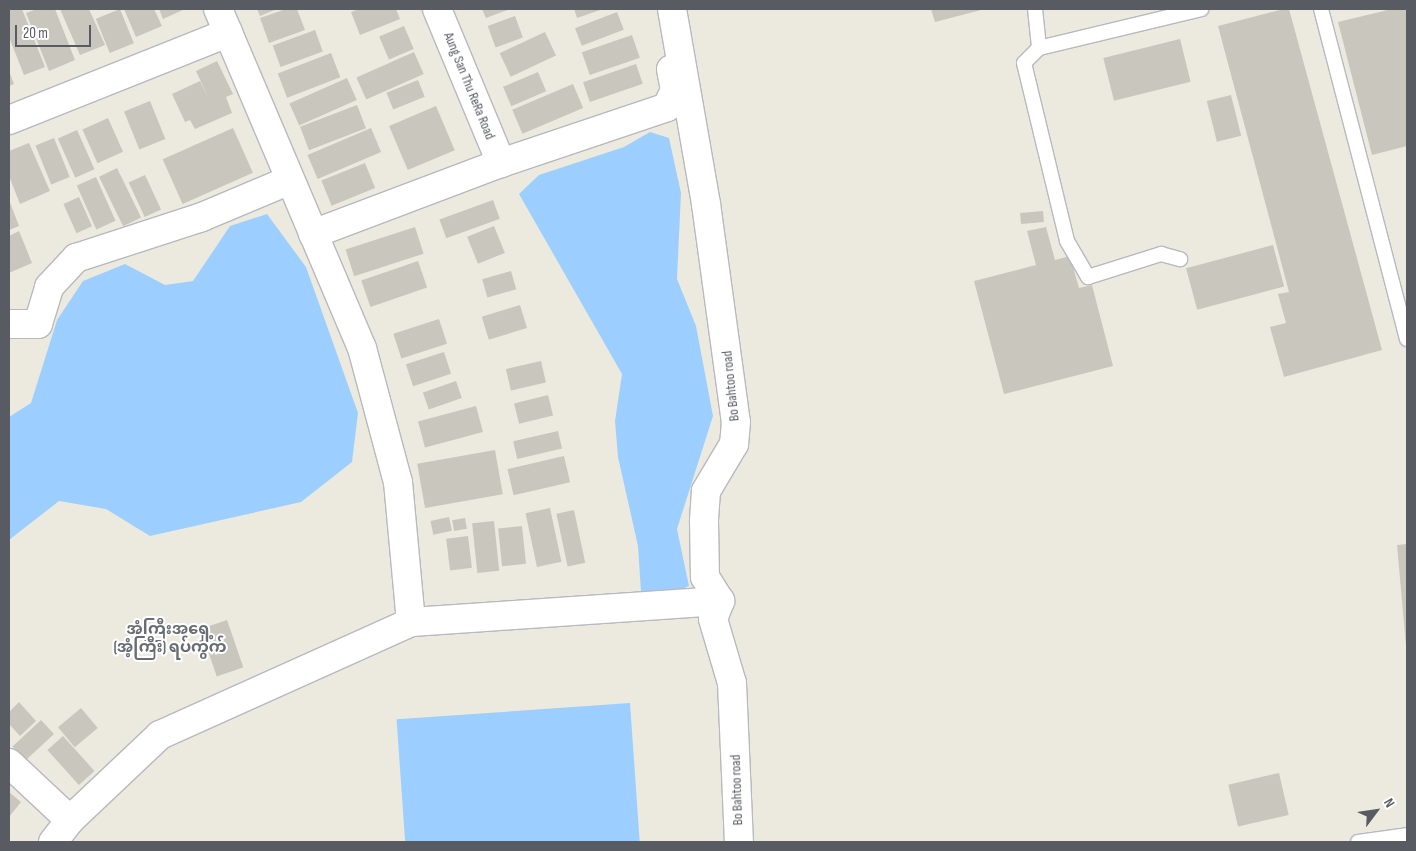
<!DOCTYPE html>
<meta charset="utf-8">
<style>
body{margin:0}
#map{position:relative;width:1416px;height:851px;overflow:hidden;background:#eceade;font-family:"Sofia Sans Condensed","Noto Sans Myanmar",sans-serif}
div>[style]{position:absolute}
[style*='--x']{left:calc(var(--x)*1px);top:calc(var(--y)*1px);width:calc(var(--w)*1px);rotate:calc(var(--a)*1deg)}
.water>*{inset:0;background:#9ccfff;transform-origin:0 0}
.building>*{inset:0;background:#c9c6be;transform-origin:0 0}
.roads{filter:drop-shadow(1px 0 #b7b9bf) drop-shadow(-1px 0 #b7b9bf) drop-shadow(0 1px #b7b9bf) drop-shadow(0 -1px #b7b9bf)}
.lane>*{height:14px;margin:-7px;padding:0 7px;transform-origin:7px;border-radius:7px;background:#fff}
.street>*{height:28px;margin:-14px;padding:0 14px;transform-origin:14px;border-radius:14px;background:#fff}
span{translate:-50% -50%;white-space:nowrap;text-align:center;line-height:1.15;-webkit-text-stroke:4px #fff;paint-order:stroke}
.street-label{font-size:14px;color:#585b61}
.quarter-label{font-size:16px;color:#696d73;font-weight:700}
.frame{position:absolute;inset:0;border:10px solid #585b61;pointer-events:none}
.north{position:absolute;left:1351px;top:786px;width:50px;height:50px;-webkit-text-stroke:4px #fff;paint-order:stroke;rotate:59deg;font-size:14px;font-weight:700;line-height:20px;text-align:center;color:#585b61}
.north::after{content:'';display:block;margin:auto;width:18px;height:22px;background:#585b61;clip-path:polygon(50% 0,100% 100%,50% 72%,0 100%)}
.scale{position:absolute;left:15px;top:25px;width:76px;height:22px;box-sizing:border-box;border:2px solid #585b61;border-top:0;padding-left:6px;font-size:15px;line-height:18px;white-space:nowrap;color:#585b61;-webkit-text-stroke:4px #fff;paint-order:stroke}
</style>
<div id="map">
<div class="water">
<div style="clip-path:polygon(650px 132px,669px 138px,681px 193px,677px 279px,696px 326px,713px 416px,677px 529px,689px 586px,642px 607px,638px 546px,618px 457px,615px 421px,622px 374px,519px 194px,539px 175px,624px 147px)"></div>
<div style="clip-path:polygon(267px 214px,306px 267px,358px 413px,352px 462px,301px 502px,150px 536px,106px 509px,59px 501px,9px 540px,9px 417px,31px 403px,57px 320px,83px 281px,125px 264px,165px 285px,193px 281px,230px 226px)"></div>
<div style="left:630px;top:703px;width:139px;height:234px;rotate:86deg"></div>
</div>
<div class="building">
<div style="clip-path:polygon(9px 9px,22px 9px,45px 67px,24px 75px,9px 37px)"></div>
<div style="clip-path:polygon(37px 9px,55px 9px,75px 60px,49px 71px,26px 13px)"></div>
<div style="clip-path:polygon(60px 9px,89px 9px,105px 45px,80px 55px)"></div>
<div style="left:120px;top:9px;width:37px;height:26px;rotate:68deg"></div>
<div style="clip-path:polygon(124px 9px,154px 9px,162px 26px,136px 37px)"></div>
<div style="clip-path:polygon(159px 9px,185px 9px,163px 19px)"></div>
<div style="clip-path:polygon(257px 9px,277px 9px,260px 16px)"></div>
<div style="clip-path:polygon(286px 9px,297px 9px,305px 30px,269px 43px,260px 18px)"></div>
<div style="clip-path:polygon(359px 9px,396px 9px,400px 19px,360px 35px,351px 12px)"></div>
<div style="clip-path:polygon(482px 9px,510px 9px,486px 18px)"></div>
<div style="clip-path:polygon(574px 9px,603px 9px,577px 18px)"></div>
<div style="clip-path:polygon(931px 9px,985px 9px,935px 22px)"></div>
<div style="clip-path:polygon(1284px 9px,1289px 9px,1382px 350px,1284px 377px,1270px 327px,1286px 323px,1278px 294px,1289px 292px,1218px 26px)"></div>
<div style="clip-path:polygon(1392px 9px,1407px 9px,1407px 146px,1372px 155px,1338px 22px)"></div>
<div style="left:617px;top:12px;width:19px;height:45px;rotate:69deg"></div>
<div style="left:515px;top:16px;width:23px;height:29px;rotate:70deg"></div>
<div style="left:404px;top:26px;width:25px;height:27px;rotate:67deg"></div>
<div style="left:315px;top:30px;width:23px;height:45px;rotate:70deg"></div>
<div style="left:545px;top:32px;width:26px;height:50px;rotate:65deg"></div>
<div style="left:632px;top:35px;width:24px;height:53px;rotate:71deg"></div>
<div style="left:1180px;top:39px;width:44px;height:79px;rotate:76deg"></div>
<div style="left:414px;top:52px;width:24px;height:63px;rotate:66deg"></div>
<div style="left:331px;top:53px;width:26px;height:57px;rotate:69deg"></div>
<div style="clip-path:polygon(217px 61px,233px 94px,226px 97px,232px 113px,195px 129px,190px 120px,185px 122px,172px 94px,200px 81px,209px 99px,196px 71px)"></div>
<div style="left:636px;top:64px;width:21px;height:56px;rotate:71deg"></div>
<div style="clip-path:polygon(9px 71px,14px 84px,9px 86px)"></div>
<div style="left:538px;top:72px;width:21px;height:38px;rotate:67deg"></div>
<div style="left:347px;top:78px;width:24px;height:63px;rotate:66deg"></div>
<div style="left:418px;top:80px;width:18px;height:34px;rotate:68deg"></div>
<div style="left:573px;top:84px;width:26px;height:66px;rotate:67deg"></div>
<div style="left:1231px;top:95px;width:42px;height:25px;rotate:76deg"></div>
<div style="left:150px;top:101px;width:41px;height:28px;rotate:68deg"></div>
<div style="left:357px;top:105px;width:25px;height:61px;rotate:69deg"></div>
<div style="left:436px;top:106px;width:48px;height:51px;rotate:67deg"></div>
<div style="left:108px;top:118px;width:37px;height:28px;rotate:66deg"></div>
<div style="left:233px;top:128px;width:49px;height:77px;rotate:66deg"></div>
<div style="left:371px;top:128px;width:26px;height:69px;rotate:67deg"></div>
<div style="left:77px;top:130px;width:43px;height:21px;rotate:66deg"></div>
<div style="left:54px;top:138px;width:42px;height:20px;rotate:68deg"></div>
<div style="clip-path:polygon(29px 143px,50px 191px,20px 204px,9px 176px,9px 151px)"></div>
<div style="left:365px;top:163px;width:27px;height:47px;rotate:68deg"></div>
<div style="left:117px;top:168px;width:55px;height:20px;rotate:64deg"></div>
<div style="left:145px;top:175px;width:38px;height:18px;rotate:65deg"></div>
<div style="left:96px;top:177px;width:48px;height:21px;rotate:66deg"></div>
<div style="left:79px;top:197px;width:32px;height:17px;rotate:66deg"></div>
<div style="clip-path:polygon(9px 200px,19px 226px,9px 230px)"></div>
<div style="left:493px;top:200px;width:20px;height:57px;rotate:70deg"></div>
<div style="left:1043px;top:211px;width:11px;height:23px;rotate:85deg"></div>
<div style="left:494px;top:226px;width:29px;height:29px;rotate:68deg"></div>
<div style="left:415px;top:227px;width:28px;height:73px;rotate:72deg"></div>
<div style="clip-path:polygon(1046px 227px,1055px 260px,1070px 256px,1079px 288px,1092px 285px,1113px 366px,1004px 394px,974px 281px,1036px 265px,1027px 231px)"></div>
<div style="clip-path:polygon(19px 231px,32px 263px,9px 273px,9px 236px)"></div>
<div style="left:1273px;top:245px;width:43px;height:90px;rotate:75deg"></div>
<div style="left:418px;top:261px;width:28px;height:60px;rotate:71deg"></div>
<div style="left:511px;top:271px;width:19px;height:30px;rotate:74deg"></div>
<div style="left:520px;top:305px;width:24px;height:40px;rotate:73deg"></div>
<div style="left:439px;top:319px;width:26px;height:48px;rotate:72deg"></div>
<div style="left:444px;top:352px;width:23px;height:40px;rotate:72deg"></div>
<div style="left:541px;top:361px;width:22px;height:36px;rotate:77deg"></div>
<div style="left:456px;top:381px;width:18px;height:35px;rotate:71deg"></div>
<div style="left:548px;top:395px;width:21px;height:35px;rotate:76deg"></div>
<div style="left:476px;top:406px;width:27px;height:60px;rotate:75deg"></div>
<div style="left:558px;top:431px;width:18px;height:46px;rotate:77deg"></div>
<div style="left:495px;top:450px;width:45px;height:79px;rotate:80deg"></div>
<div style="left:564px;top:456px;width:27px;height:58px;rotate:77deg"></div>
<div style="left:550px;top:508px;width:55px;height:25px;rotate:78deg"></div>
<div style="left:574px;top:510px;width:54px;height:18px;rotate:78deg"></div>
<div style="left:449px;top:517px;width:14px;height:19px;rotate:78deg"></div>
<div style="left:465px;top:518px;width:11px;height:13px;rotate:80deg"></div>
<div style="left:494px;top:521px;width:50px;height:22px;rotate:84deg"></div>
<div style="left:522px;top:526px;width:38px;height:24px;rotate:84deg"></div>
<div style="left:468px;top:536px;width:32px;height:22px;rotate:83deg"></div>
<div style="clip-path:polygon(1407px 544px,1407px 646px,1406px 646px,1397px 545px)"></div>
<div style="left:227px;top:620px;width:50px;height:28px;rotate:71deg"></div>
<div style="clip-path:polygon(19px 702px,36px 721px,20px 736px,9px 724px,9px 712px)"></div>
<div style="left:81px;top:708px;width:26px;height:30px;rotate:50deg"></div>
<div style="left:41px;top:720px;width:19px;height:39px;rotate:47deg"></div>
<div style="left:63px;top:736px;width:47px;height:21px;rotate:48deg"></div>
<div style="left:1279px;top:773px;width:43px;height:52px;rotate:77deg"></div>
<div style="clip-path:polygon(9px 792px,21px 802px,9px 817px)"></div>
</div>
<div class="roads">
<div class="lane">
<div style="--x:1035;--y:9;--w:39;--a:84"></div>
<div style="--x:1039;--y:48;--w:21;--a:135"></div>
<div style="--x:1024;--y:63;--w:183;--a:76.4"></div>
<div style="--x:1067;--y:241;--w:42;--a:59.7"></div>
<div style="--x:1088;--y:277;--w:77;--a:-17.5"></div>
<div style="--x:1161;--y:254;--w:20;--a:15"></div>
<div style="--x:1321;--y:9;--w:341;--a:75.4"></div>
<div style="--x:1039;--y:48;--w:167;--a:-13.5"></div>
<div style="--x:1358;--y:842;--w:49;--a:-8.1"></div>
</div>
<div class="street">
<div style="--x:218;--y:9;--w:368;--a:67"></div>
<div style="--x:362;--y:348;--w:139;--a:75"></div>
<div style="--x:398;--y:482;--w:141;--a:84.7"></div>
<div style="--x:437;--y:9;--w:167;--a:67.4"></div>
<div style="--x:672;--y:9;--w:198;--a:80.1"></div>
<div style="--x:706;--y:204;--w:220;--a:82.2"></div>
<div style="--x:736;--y:422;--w:22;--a:95"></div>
<div style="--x:734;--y:444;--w:55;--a:120.8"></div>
<div style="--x:706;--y:491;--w:30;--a:94"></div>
<div style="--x:704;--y:521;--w:56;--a:89"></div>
<div style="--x:705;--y:577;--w:28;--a:58"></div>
<div style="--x:720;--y:601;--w:19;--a:111"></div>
<div style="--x:713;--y:619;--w:67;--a:73.5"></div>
<div style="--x:732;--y:683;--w:159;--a:87.5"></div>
<div style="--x:9;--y:120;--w:236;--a:-21.7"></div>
<div style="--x:313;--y:234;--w:201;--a:-20.7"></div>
<div style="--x:501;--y:163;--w:175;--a:-18.6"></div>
<div style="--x:667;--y:107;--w:19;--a:-65"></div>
<div style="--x:675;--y:90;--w:21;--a:-101"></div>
<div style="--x:9;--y:324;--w:29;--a:0"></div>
<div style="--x:38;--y:324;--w:39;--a:-73"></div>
<div style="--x:49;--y:287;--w:40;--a:-47"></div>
<div style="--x:76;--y:258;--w:133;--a:-18"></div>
<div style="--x:202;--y:217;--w:95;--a:-22.8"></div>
<div style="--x:9;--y:763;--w:83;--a:43.1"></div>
<div style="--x:53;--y:842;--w:28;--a:-52"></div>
<div style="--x:70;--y:820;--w:124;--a:-43.4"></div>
<div style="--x:160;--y:735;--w:275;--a:-24.2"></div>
<div style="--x:411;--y:622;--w:310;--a:-3.9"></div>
</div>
</div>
<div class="street-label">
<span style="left:469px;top:86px;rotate:68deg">Aung San Thu ReRa Road</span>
<span style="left:731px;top:386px;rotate:-96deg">Bo Bahtoo road</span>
<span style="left:737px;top:790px;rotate:-92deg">Bo Bahtoo road</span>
</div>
<div class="quarter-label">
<span style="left:170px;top:639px">အံ့ကြီးအရှေ့<br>(အံ့ကြီး) ရပ်ကွက်</span>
</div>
<div class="frame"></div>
<div class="north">N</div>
<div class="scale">20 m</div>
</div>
